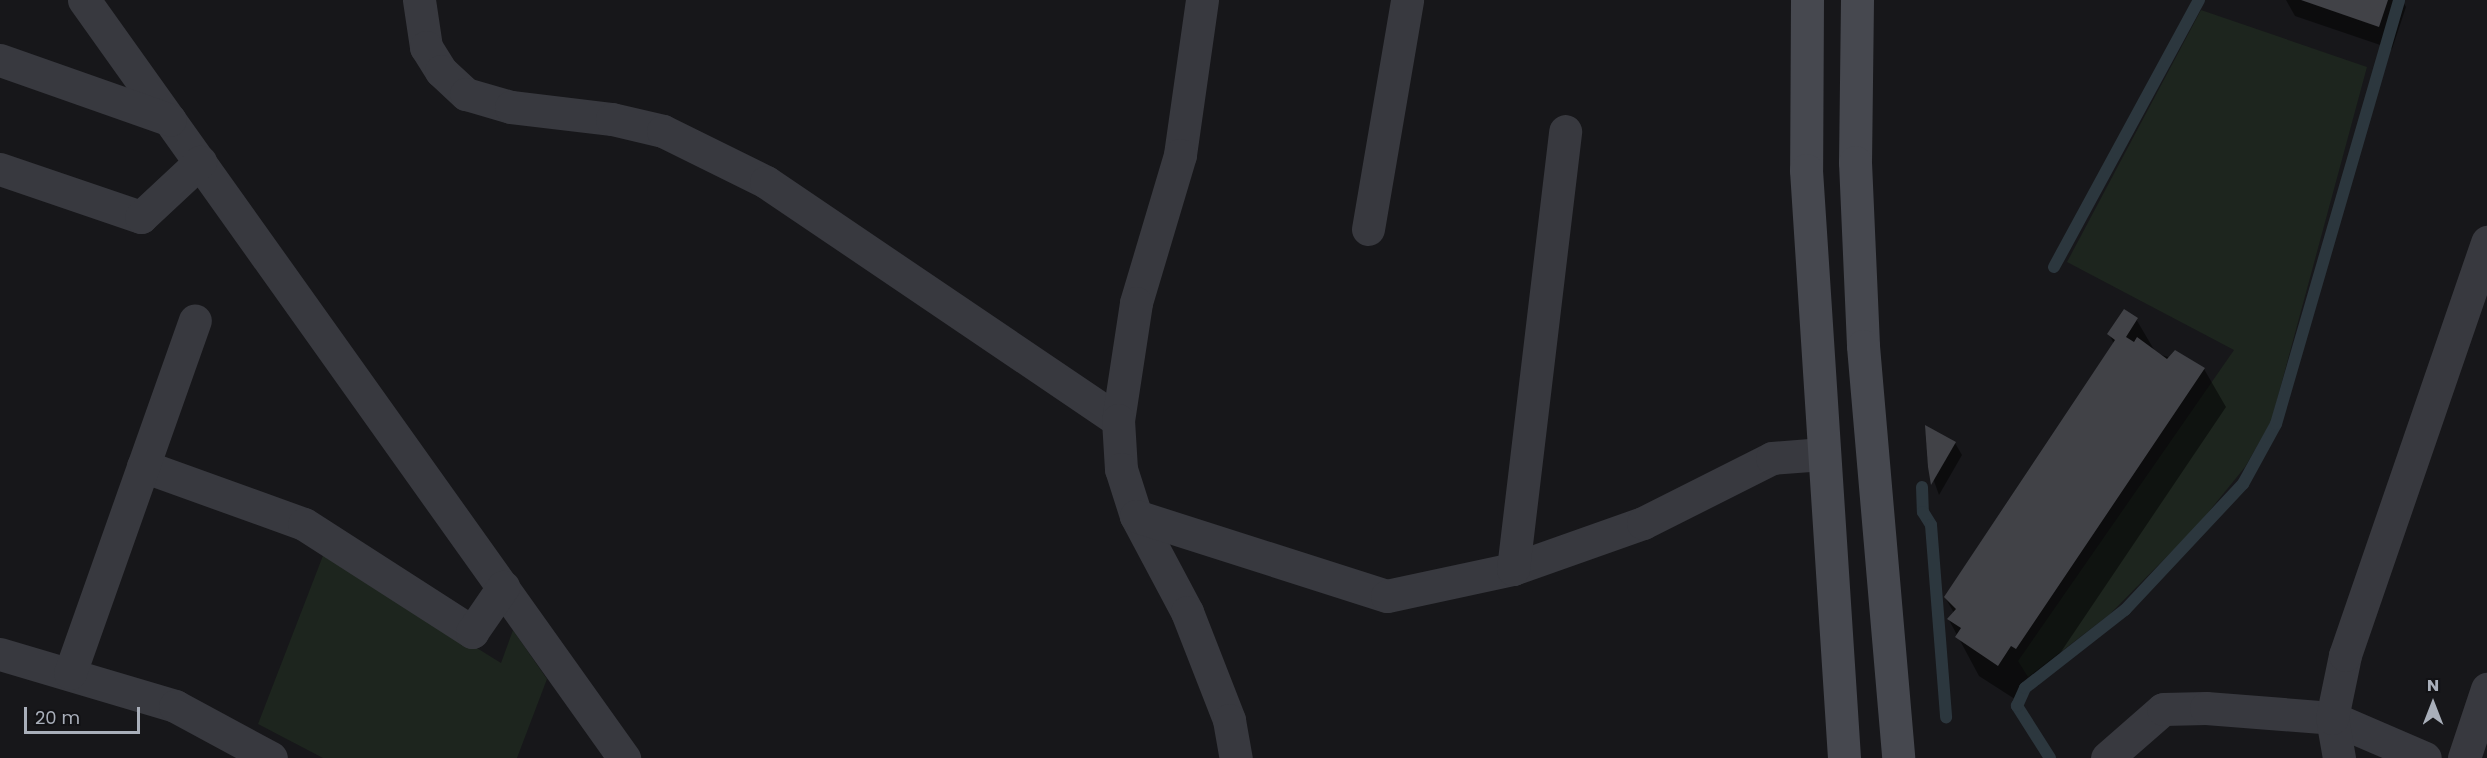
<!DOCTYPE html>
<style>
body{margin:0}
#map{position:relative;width:2487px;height:758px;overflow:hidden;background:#17171a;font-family:Poppins,sans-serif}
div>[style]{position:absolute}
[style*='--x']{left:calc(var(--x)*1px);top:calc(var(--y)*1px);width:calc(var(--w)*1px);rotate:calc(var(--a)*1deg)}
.green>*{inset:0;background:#1d251e}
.shadow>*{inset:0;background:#0007}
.stream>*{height:12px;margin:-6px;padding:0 6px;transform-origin:6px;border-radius:6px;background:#2c373e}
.building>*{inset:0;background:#414247}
.street>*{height:33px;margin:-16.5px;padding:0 16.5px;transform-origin:16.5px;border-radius:16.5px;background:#38393f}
.secondary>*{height:33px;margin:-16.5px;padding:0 16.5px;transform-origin:16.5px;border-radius:16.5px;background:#46484f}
span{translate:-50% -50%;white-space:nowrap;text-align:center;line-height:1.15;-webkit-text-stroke:6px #121215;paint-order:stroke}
.north{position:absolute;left:2403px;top:674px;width:60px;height:60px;-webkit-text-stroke:4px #121215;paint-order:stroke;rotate:0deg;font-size:16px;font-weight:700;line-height:24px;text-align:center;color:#a9afba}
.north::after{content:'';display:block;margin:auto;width:21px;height:27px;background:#a9afba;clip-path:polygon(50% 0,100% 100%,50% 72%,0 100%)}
.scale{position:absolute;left:24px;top:707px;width:116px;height:27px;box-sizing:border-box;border:3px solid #a9afba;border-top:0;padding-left:8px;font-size:18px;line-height:21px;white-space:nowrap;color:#a9afba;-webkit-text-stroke:4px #121215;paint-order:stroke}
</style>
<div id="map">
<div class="green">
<div style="clip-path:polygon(2201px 10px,2367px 67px,2271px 422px,2245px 467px,2198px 525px,2110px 614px,2028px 677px,2018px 661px,2234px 350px,2067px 262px)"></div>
<div style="clip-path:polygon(324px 553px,501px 663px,513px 630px,547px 679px,517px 758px,323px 758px,258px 724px)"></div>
</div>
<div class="shadow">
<div style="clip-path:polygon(2286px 0,2402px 0,2406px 7px,2392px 49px,2295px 16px)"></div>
<div style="clip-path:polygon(2136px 319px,2156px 353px,2204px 369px,2226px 407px,2038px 686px,2033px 683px,2021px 703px,1979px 676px,1949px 620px,1954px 613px,1945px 597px,2114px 344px,2109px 334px)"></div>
<div style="clip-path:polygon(1927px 428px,1955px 443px,1962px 455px,1939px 495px,1929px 467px)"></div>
</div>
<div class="stream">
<div style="--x:2054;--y:267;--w:304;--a:-61.5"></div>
<div style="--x:1922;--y:487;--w:25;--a:88"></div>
<div style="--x:1923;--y:512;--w:15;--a:58"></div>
<div style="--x:1931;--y:525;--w:193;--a:85.5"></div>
<div style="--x:2050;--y:758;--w:62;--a:-122.4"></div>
<div style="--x:2017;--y:706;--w:20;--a:-66"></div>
<div style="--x:2025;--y:688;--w:127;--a:-38"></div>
<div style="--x:2125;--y:610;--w:173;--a:-46.9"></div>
<div style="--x:2243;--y:484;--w:68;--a:-61.2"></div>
<div style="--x:2276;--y:424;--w:441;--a:-73.8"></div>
</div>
<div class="building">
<div style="clip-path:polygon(2301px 0,2388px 0,2379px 27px)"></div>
<div style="clip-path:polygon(2124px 309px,2138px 318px,2126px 337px,2134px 342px,2137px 337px,2167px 359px,2175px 350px,2205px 368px,2016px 649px,2011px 646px,1998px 666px,1955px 637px,1961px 628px,1947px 619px,1956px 609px,1944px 597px,2115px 340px,2107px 334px)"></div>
<div style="clip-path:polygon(1925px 425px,1956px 442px,1931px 485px,1928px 467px)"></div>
</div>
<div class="street">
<div style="--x:84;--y:0;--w:931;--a:54.53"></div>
<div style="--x:419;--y:0;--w:48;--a:81.5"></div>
<div style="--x:426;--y:47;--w:28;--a:58"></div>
<div style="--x:441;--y:71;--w:34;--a:43"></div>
<div style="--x:466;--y:94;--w:47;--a:16.1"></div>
<div style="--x:511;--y:107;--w:102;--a:6.8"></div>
<div style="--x:612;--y:119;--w:52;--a:13.2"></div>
<div style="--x:663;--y:131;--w:115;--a:26.3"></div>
<div style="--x:766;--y:182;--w:425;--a:34.1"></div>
<div style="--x:1202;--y:0;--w:157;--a:98.1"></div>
<div style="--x:1180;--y:155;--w:154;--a:106.6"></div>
<div style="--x:1136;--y:303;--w:118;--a:98.7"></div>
<div style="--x:1118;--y:420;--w:49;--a:86.5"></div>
<div style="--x:1121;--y:469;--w:49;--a:72.3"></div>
<div style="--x:1136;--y:516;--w:109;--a:62"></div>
<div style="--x:1187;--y:612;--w:116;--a:68.7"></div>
<div style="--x:1229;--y:720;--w:39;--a:80"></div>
<div style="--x:0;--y:60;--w:180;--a:19.4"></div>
<div style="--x:0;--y:169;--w:149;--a:18.8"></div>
<div style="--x:141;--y:217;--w:81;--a:-43"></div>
<div style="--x:1368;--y:229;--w:232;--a:-80.3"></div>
<div style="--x:143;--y:466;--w:171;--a:19.8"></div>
<div style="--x:304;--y:524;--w:200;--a:32.7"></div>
<div style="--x:472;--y:632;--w:55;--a:-55.4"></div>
<div style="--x:1136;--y:516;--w:263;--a:17.7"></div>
<div style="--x:1387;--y:596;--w:129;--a:-12.1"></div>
<div style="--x:1513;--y:569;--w:138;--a:-19.5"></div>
<div style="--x:1643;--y:523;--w:144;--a:-26.7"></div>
<div style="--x:1772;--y:458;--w:51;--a:-4.5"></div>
<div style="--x:1513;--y:569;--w:441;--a:-83.2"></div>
<div style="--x:0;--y:654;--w:183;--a:16.5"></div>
<div style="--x:175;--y:706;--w:109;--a:28.4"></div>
<div style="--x:70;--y:673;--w:374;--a:-70.5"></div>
<div style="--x:2107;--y:758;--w:74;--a:-41.2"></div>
<div style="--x:2163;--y:709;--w:43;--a:-1.3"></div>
<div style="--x:2206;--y:708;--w:126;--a:4.5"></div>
<div style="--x:2332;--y:718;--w:101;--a:23.3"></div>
<div style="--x:2339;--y:758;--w:41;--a:-99.9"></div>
<div style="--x:2332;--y:718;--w:64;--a:-78.3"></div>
<div style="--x:2345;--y:655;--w:437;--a:-71"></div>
<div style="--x:2464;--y:758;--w:73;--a:-71.6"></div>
</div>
<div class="secondary">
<div style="--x:1807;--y:0;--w:170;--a:90.3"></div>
<div style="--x:1806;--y:170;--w:589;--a:86.3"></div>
<div style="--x:1857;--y:0;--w:162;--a:90.7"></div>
<div style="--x:1855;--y:162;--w:184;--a:87.5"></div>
<div style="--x:1863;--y:346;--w:413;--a:85.1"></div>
</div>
<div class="north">N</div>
<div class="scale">20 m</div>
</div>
